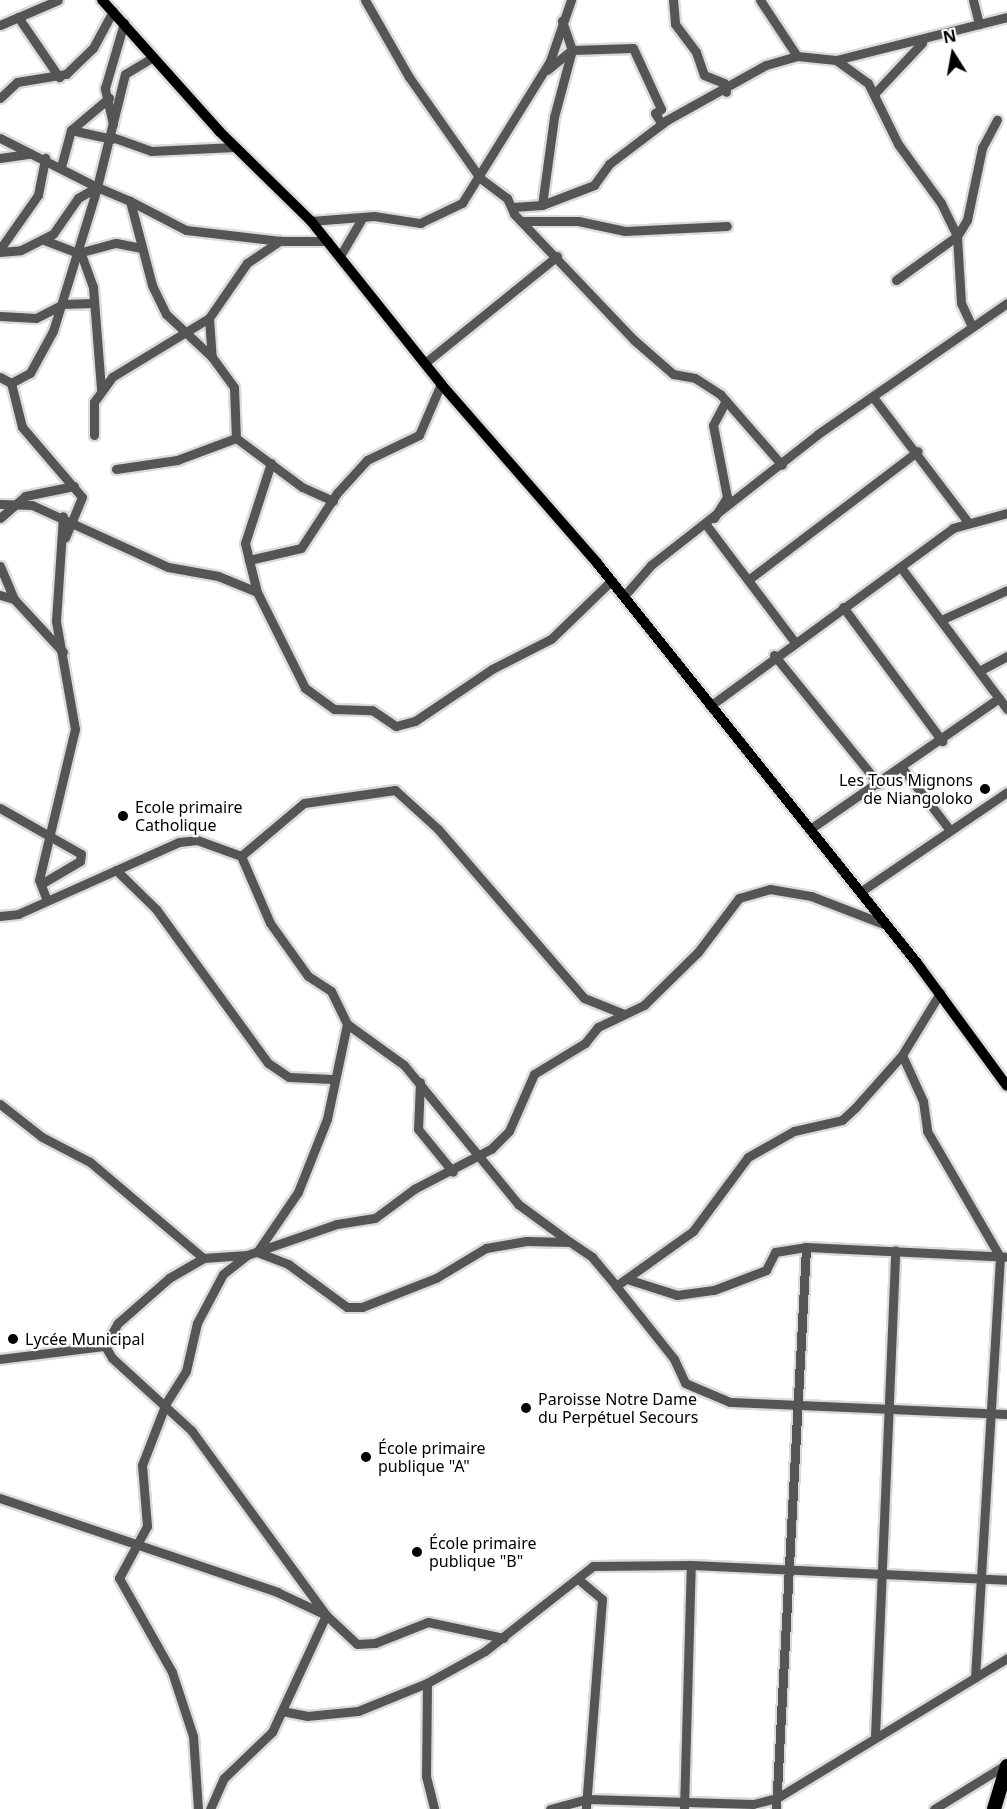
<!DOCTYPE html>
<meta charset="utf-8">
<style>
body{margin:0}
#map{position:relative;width:1007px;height:1809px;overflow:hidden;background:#fff;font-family:"Noto Sans",sans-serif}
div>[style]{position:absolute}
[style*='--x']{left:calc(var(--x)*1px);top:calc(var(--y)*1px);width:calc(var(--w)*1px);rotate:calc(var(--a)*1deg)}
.roads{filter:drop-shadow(2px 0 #dbdbdb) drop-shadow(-2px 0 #dbdbdb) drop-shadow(0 2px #dbdbdb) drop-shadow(0 -2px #dbdbdb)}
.minor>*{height:9px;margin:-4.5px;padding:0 4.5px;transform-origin:4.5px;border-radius:4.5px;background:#555}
.major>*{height:10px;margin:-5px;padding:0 5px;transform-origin:5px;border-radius:5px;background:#000}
.highway>*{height:14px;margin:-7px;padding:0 7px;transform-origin:7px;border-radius:7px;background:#000}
.dots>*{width:16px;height:16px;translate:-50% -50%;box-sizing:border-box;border:3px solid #fff;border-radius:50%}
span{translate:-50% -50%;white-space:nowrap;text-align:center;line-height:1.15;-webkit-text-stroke:4.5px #fff;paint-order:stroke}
.poi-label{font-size:16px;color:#000}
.right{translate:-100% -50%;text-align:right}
.left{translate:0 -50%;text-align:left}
.north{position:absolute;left:923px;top:24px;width:60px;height:60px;-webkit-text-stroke:4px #fff;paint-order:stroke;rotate:349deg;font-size:16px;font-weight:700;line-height:24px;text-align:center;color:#000}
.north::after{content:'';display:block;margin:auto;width:21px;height:27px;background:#000;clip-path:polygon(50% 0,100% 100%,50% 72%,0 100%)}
</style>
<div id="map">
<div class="roads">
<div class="minor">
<div style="--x:365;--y:0;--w:89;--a:60.3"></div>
<div style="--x:409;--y:77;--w:123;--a:54.9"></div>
<div style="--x:480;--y:178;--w:34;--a:37"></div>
<div style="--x:507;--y:198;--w:17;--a:66"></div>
<div style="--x:514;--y:214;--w:174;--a:46.4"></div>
<div style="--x:634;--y:340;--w:52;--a:41.1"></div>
<div style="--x:673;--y:374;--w:22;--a:10"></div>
<div style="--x:695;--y:378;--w:30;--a:33"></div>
<div style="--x:720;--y:394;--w:94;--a:48.9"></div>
<div style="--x:673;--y:0;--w:24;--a:85"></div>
<div style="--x:675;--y:24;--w:35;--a:53"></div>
<div style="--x:696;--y:52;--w:24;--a:71"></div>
<div style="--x:704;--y:75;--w:22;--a:22"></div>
<div style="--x:724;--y:83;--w:9;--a:77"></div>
<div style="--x:760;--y:0;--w:67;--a:56.5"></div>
<div style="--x:973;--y:0;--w:25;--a:76"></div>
<div style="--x:18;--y:17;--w:73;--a:55.7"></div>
<div style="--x:0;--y:25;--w:63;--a:-23.3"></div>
<div style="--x:836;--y:60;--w:176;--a:-14.1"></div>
<div style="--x:547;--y:70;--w:32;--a:-39"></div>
<div style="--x:572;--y:50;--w:61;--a:-1.9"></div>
<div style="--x:633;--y:48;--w:67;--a:65.3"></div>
<div style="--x:661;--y:109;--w:7;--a:146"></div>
<div style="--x:655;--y:113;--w:13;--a:58"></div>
<div style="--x:875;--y:93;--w:69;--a:-46.8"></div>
<div style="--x:0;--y:98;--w:23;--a:-43"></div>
<div style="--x:17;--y:82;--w:50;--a:-9.3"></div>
<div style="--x:66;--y:74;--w:37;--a:-44"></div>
<div style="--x:93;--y:48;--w:42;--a:-61.6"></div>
<div style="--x:113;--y:124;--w:37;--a:-103"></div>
<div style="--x:105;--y:88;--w:68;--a:-73.7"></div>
<div style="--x:71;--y:130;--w:50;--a:-40.1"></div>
<div style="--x:112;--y:137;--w:41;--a:19.7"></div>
<div style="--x:151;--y:151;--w:84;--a:-2.7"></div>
<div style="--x:0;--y:138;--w:109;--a:26.8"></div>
<div style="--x:97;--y:187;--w:116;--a:-76.1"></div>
<div style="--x:125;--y:74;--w:33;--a:-31"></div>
<div style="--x:0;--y:158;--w:30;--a:-8"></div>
<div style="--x:61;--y:167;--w:38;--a:-75"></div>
<div style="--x:71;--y:130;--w:42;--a:12.4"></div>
<div style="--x:542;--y:205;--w:89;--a:-82.2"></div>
<div style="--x:554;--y:117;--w:69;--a:-75"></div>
<div style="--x:572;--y:50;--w:31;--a:-109"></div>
<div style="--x:513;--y:207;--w:29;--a:-4"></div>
<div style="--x:542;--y:205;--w:56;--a:-21"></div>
<div style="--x:594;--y:185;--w:26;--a:-54"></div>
<div style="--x:609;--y:164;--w:73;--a:-37.2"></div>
<div style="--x:667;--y:120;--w:113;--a:-29.1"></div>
<div style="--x:766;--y:65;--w:32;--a:-16"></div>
<div style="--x:797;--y:56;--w:39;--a:6"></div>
<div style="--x:836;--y:60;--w:39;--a:36"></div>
<div style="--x:868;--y:83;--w:68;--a:63.8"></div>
<div style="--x:898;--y:144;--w:73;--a:53.9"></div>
<div style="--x:941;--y:203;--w:37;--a:64"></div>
<div style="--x:957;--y:236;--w:67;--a:86.6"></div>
<div style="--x:961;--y:303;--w:26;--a:65"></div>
<div style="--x:311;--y:221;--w:63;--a:-4.5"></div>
<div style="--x:374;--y:216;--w:47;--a:8.7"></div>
<div style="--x:420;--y:223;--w:47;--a:-25.5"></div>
<div style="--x:462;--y:203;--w:167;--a:-58.2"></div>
<div style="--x:550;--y:61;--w:65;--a:-71"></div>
<div style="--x:521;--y:221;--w:57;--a:0"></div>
<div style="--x:578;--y:221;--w:48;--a:12"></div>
<div style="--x:625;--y:231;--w:102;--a:-2.8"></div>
<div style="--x:44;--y:240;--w:36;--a:21"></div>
<div style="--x:78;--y:253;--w:39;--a:-15"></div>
<div style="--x:116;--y:243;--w:26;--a:11"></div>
<div style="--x:0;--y:249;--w:66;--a:-54.9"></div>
<div style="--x:38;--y:195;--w:38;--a:-79"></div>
<div style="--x:0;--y:252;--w:21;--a:-5"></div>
<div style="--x:21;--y:250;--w:36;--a:-27"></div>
<div style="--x:53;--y:234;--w:44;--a:-55.2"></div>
<div style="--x:78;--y:198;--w:22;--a:-30"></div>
<div style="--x:97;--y:187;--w:36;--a:23"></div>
<div style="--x:81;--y:254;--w:35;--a:70"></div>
<div style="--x:93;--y:287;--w:102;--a:85.5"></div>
<div style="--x:340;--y:256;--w:42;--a:-59.7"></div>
<div style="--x:896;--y:280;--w:75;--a:-35.8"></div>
<div style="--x:957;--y:236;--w:19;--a:-58"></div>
<div style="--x:967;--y:220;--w:74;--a:-78.2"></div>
<div style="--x:982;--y:148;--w:32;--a:-62"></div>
<div style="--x:0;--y:316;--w:36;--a:3"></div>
<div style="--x:36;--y:318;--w:30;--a:-27"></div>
<div style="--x:63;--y:304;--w:30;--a:-2"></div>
<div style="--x:209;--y:318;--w:39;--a:86"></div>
<div style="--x:212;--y:357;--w:37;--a:54"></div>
<div style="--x:234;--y:387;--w:51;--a:87.8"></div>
<div style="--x:236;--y:438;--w:82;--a:36.6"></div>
<div style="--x:302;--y:487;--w:34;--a:24"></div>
<div style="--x:212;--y:357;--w:63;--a:-136.9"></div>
<div style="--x:166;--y:314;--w:32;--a:-116"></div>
<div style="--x:152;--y:285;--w:87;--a:-104.7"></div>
<div style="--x:130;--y:201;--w:63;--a:27.4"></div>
<div style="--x:186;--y:230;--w:95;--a:6.7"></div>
<div style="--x:425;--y:363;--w:170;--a:-39"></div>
<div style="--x:0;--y:377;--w:13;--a:29"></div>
<div style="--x:11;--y:383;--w:45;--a:76"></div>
<div style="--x:22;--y:427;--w:92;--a:49.4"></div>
<div style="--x:82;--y:497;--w:44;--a:112.5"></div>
<div style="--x:11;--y:383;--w:21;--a:-28"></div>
<div style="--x:30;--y:373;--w:48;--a:-61.3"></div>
<div style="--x:53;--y:331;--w:146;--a:-72.9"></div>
<div style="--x:873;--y:397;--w:157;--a:52.8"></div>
<div style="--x:94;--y:435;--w:33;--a:-90"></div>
<div style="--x:94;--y:402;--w:31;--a:-54"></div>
<div style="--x:112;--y:377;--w:114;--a:-31.3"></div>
<div style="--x:209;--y:318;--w:67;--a:-55.4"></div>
<div style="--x:247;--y:263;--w:40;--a:-34"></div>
<div style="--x:280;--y:241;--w:48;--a:0"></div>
<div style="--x:271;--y:463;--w:84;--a:108"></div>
<div style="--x:245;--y:543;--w:17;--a:77"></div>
<div style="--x:249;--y:560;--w:33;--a:76"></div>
<div style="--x:257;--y:592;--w:107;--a:63.4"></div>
<div style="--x:305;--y:688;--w:36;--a:36"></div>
<div style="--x:334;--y:709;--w:38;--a:2"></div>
<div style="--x:372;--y:710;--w:29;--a:34"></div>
<div style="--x:396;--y:726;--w:20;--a:-15"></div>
<div style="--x:415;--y:721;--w:93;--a:-34"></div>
<div style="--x:492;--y:669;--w:66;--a:-27"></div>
<div style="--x:551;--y:639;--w:83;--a:-44"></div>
<div style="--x:116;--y:469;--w:62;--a:-8.4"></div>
<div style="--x:177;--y:460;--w:63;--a:-20.4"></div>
<div style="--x:0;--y:504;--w:32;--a:2"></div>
<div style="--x:32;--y:505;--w:149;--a:24.5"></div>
<div style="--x:168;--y:567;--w:51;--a:10.2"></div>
<div style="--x:218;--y:576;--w:42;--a:22.3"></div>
<div style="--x:0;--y:518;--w:33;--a:-41"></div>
<div style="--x:25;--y:496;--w:50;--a:-11.5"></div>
<div style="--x:714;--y:518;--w:25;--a:-58"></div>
<div style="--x:727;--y:497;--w:73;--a:-101"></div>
<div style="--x:713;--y:425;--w:27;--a:-62"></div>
<div style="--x:707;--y:526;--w:144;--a:52.9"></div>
<div style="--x:249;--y:560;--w:53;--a:-13"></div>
<div style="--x:301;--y:548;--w:66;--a:-56.8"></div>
<div style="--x:337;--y:493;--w:45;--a:-47.7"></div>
<div style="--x:367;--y:460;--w:58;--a:-25.7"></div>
<div style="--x:419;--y:435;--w:56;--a:-66.7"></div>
<div style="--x:0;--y:566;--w:36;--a:67"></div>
<div style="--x:902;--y:569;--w:175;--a:53.1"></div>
<div style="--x:748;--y:580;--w:213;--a:-37.2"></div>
<div style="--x:0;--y:595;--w:15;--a:16"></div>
<div style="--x:14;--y:599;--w:72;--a:47.2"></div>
<div style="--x:624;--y:596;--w:41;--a:-48.9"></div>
<div style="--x:651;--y:565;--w:212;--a:-38.1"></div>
<div style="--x:818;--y:434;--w:230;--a:-34.7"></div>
<div style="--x:843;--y:607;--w:167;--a:53.5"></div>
<div style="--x:941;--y:620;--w:72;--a:-24.4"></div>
<div style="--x:774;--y:655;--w:166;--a:50.9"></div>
<div style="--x:979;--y:671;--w:32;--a:-28"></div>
<div style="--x:710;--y:706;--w:301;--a:-36.2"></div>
<div style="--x:953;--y:528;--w:56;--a:-15.5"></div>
<div style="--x:903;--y:769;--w:76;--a:52.5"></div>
<div style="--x:0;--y:808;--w:93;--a:29.6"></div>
<div style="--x:81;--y:854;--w:7;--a:98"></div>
<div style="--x:80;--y:861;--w:45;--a:149.5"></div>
<div style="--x:810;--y:829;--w:230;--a:-34.7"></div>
<div style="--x:241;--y:856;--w:82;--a:-40.1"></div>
<div style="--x:304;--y:803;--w:92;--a:-8.1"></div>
<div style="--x:395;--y:790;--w:58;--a:42.2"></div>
<div style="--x:438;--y:829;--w:223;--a:49.2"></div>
<div style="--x:584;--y:998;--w:43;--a:21.8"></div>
<div style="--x:116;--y:870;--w:56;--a:44.3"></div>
<div style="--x:156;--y:909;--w:190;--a:54"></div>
<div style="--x:268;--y:1063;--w:25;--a:34"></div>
<div style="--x:289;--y:1077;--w:43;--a:2.7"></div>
<div style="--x:860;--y:892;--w:178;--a:-34.2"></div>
<div style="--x:46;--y:898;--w:19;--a:-111"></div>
<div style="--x:39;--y:880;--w:155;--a:-76.6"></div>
<div style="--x:75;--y:729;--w:110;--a:-100"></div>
<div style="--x:56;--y:621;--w:105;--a:-86.2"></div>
<div style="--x:0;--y:916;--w:18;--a:-6"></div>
<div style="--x:18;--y:914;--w:176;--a:-24.1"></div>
<div style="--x:179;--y:842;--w:18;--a:-6"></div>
<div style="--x:197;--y:840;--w:47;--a:20"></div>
<div style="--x:241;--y:856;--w:73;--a:66.6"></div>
<div style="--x:270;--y:923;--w:65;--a:54.4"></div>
<div style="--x:308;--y:976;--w:27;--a:33"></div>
<div style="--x:331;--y:991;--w:37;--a:64"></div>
<div style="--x:347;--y:1024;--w:70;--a:35.7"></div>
<div style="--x:404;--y:1065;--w:180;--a:50.6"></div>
<div style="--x:518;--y:1204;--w:64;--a:36.2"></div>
<div style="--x:347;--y:1024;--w:97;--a:101.9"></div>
<div style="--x:327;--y:1119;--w:79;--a:111.7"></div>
<div style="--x:298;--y:1192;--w:73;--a:124.3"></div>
<div style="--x:257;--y:1252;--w:33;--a:21"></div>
<div style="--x:288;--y:1264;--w:73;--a:36.1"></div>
<div style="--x:347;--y:1307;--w:15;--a:0"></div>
<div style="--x:362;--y:1307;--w:79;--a:-21.4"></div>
<div style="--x:436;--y:1278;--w:58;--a:-31"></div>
<div style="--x:486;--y:1248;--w:41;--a:-9.9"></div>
<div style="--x:526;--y:1241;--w:44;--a:1.3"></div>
<div style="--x:570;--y:1242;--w:27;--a:34"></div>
<div style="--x:592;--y:1257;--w:38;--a:50"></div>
<div style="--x:616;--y:1286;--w:93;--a:51.5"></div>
<div style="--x:674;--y:1359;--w:26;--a:65"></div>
<div style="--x:685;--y:1383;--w:49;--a:22.9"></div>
<div style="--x:730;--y:1402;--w:277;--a:2.5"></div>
<div style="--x:902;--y:1055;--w:51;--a:65.5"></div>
<div style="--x:923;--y:1101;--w:30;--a:82"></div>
<div style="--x:927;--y:1131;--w:146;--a:59.9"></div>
<div style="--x:1000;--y:1257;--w:421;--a:93.4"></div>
<div style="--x:420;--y:1082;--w:47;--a:92.4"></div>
<div style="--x:418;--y:1129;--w:55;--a:50.9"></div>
<div style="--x:0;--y:1104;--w:53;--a:38.2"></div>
<div style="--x:42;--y:1137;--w:54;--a:27.5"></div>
<div style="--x:90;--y:1162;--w:148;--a:40.3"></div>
<div style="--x:630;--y:1280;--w:49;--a:17.7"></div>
<div style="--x:677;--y:1295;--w:37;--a:-8"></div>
<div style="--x:714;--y:1290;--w:56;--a:-21"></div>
<div style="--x:766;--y:1270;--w:20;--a:-63"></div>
<div style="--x:775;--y:1252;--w:31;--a:-9"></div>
<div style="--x:806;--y:1247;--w:201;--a:2.8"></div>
<div style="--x:616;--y:1286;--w:95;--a:-35.5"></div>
<div style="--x:693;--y:1231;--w:92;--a:-53.4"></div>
<div style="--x:748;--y:1157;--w:53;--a:-29.5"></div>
<div style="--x:794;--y:1131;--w:49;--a:-12.9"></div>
<div style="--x:842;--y:1120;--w:18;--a:-43"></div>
<div style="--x:855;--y:1108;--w:71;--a:-48.4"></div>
<div style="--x:902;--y:1055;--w:73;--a:-58.5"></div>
<div style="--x:0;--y:1359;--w:106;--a:-7.1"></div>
<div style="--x:0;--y:1498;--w:293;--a:18.7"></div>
<div style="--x:277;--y:1592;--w:54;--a:25.1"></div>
<div style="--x:326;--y:1615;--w:42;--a:43.1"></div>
<div style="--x:357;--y:1644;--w:18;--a:-3"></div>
<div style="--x:375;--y:1643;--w:57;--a:-21.6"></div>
<div style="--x:428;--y:1622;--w:77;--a:12"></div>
<div style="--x:578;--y:1579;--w:31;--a:40"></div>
<div style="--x:602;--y:1599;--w:211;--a:94.4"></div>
<div style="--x:427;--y:1683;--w:93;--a:90.6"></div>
<div style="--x:426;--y:1776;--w:34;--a:76"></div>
<div style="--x:282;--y:1711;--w:25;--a:11"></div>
<div style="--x:307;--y:1716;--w:51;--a:-5.6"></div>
<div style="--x:358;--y:1711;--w:74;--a:-22.1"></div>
<div style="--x:427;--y:1683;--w:66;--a:-28.9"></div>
<div style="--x:485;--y:1651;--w:137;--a:-38.2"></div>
<div style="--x:593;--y:1566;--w:98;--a:-0.6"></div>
<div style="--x:691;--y:1565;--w:316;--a:2.7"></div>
<div style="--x:875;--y:1735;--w:485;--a:-87.6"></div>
<div style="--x:198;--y:1809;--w:73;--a:-93.9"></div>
<div style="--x:193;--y:1736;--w:67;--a:-108.2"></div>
<div style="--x:172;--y:1672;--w:108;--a:-119.4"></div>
<div style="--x:119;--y:1578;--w:59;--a:-61.7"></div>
<div style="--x:147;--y:1526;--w:61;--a:-94.7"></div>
<div style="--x:142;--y:1465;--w:66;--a:-68.8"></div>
<div style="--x:166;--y:1403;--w:38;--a:-58"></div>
<div style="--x:186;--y:1371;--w:49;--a:-77.1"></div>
<div style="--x:197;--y:1323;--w:55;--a:-62"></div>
<div style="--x:223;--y:1274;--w:28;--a:-38"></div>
<div style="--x:210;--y:1809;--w:34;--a:-66"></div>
<div style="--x:224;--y:1778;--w:66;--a:-43.8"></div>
<div style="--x:272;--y:1732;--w:129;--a:-65.2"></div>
<div style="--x:326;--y:1615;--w:228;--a:-126.1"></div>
<div style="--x:192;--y:1431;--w:108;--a:-137.6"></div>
<div style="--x:112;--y:1358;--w:14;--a:-120"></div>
<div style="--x:105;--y:1346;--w:26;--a:-61"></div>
<div style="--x:118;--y:1323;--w:68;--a:-41.4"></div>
<div style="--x:169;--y:1278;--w:39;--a:-30"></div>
<div style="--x:203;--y:1258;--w:44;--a:-3.9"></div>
<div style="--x:247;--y:1255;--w:95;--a:-19"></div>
<div style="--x:337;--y:1224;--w:38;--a:-9"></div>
<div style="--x:375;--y:1218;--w:49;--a:-36.6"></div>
<div style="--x:414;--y:1189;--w:87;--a:-27.5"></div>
<div style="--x:491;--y:1149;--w:25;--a:-45"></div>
<div style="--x:509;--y:1131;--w:62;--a:-66.3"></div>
<div style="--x:534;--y:1074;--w:60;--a:-31.3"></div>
<div style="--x:585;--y:1043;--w:21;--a:-51"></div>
<div style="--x:598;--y:1027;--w:51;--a:-25.6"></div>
<div style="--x:644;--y:1005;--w:76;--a:-44.5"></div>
<div style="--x:698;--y:952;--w:68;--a:-52.8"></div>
<div style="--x:739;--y:898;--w:32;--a:-16"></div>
<div style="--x:770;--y:889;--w:42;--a:9.7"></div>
<div style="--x:811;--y:896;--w:80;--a:21.1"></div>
<div style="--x:550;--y:1809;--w:39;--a:-15"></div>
<div style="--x:588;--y:1799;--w:165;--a:1.7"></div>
<div style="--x:753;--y:1804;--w:25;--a:-14"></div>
<div style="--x:777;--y:1798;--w:269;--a:-31.3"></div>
<div style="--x:684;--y:1809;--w:244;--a:-88.4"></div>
<div style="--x:776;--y:1809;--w:563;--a:-86.94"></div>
<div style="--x:934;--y:1809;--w:86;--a:-31.7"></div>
</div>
<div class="major">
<div style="--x:102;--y:0;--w:176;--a:48.2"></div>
<div style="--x:219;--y:131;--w:129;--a:44.4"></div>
<div style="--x:311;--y:221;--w:208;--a:51.4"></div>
<div style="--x:441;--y:384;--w:237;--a:48.9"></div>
<div style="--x:597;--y:563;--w:512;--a:51.34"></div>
<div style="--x:917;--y:963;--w:152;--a:53.8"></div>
</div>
<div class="highway">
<div style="--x:994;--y:1809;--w:45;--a:-73.2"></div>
</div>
</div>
<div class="dots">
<div style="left:985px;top:789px;background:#000"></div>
<div style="left:123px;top:816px;background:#000"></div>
<div style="left:13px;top:1339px;background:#000"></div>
<div style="left:526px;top:1408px;background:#000"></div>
<div style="left:366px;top:1457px;background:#000"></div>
<div style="left:417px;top:1552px;background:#000"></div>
</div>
<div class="poi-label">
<span class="right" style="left:973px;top:789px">Les Tous Mignons<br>de Niangoloko</span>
<span class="left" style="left:135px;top:816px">Ecole primaire<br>Catholique</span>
<span class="left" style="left:25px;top:1339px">Lycée Municipal</span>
<span class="left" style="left:538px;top:1408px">Paroisse Notre Dame<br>du Perpétuel Secours</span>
<span class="left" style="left:378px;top:1457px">École primaire<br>publique "A"</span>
<span class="left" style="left:429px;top:1552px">École primaire<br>publique "B"</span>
</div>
<div class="north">N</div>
</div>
